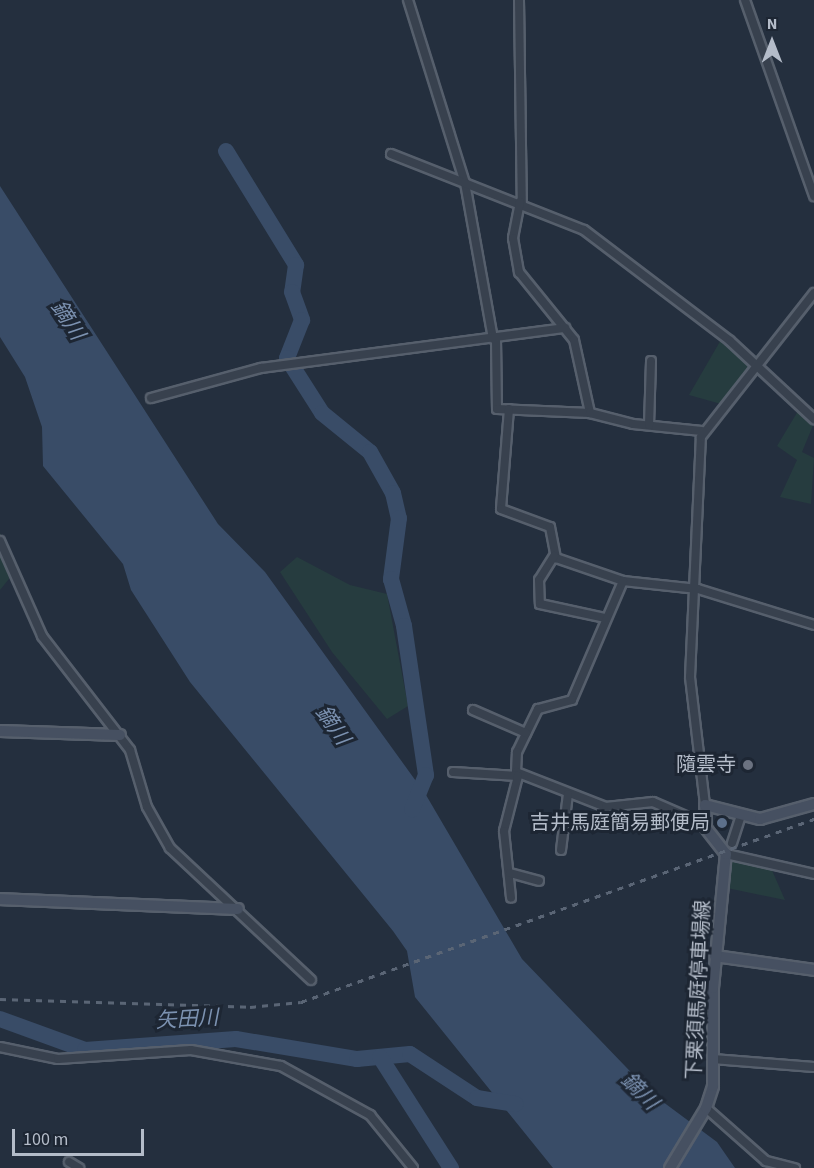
<!DOCTYPE html>
<meta charset="utf-8">
<style>
body{margin:0}
#map{position:relative;width:814px;height:1168px;overflow:hidden;background:#242f3e;font-family:"Source Sans 3","Noto Sans JP",sans-serif}
div>[style]{position:absolute}
[style*='--x']{left:calc(var(--x)*1px);top:calc(var(--y)*1px);width:calc(var(--w)*1px);rotate:calc(var(--a)*1deg)}
.green>*{inset:0;background:#263c3f}
.water>*{inset:0;background:#394c67}
.river>*{height:16px;margin:-8px;padding:0 8px;transform-origin:8px;border-radius:8px;background:#394c67}
.roads{filter:drop-shadow(2px 0 #565f6c) drop-shadow(-2px 0 #565f6c) drop-shadow(0 2px #565f6c) drop-shadow(0 -2px #565f6c)}
.street>*{height:8px;margin:-4px;padding:0 4px;transform-origin:4px;border-radius:4px;background:#38414e}
.secondary>*{height:10px;margin:-5px;padding:0 5px;transform-origin:5px;border-radius:5px;background:#465061}
.rail>*{height:3px;margin-top:-1.5px;transform-origin:0;background:repeating-linear-gradient(90deg,#5a6575 0 6px,transparent 0 12px)}
.dots>*{width:16px;height:16px;translate:-50% -50%;box-sizing:border-box;border:3px solid #1d2633;border-radius:50%}
span{translate:-50% -50%;white-space:nowrap;text-align:center;line-height:1.15;-webkit-text-stroke:6px #1d2633;paint-order:stroke}
.poi-label{font-size:20px;color:#b4bcc9}
.right{translate:-100% -50%;text-align:right}
.street-label{font-size:20px;color:#b4bcc9}
.water-label{font-size:21px;color:#7c92b1;font-style:italic}
.north{position:absolute;left:742px;top:12px;width:60px;height:60px;-webkit-text-stroke:4px #1d2633;paint-order:stroke;rotate:0deg;font-size:16px;font-weight:700;line-height:24px;text-align:center;color:#b4bcc9}
.north::after{content:'';display:block;margin:auto;width:21px;height:27px;background:#b4bcc9;clip-path:polygon(50% 0,100% 100%,50% 72%,0 100%)}
.scale{position:absolute;left:12px;top:1129px;width:132px;height:27px;box-sizing:border-box;border:3px solid #b4bcc9;border-top:0;padding-left:8px;font-size:18px;line-height:21px;white-space:nowrap;color:#b4bcc9;-webkit-text-stroke:4px #1d2633;paint-order:stroke}
</style>
<div id="map">
<div class="green">
<div style="clip-path:polygon(722px 338px,753px 364px,721px 404px,689px 395px)"></div>
<div style="clip-path:polygon(798px 411px,814px 423px,802px 452px,814px 458px,811px 504px,780px 497px,797px 460px,777px 446px)"></div>
<div style="clip-path:polygon(0 533px,17px 569px,0 590px)"></div>
<div style="clip-path:polygon(297px 557px,350px 585px,387px 594px,408px 706px,387px 719px,332px 652px,280px 572px)"></div>
<div style="clip-path:polygon(736px 857px,771px 868px,785px 900px,727px 888px,731px 859px)"></div>
</div>
<div class="water">
<div style="clip-path:polygon(0 186px,218px 524px,265px 572px,426px 795px,522px 959px,651px 1093px,717px 1142px,735px 1168px,553px 1168px,415px 997px,407px 951px,393px 931px,190px 682px,131px 590px,123px 564px,43px 466px,42px 427px,25px 377px,0 337px)"></div>
</div>
<div class="river">
<div style="--x:226;--y:151;--w:134;--a:58.4"></div>
<div style="--x:296;--y:265;--w:27;--a:98"></div>
<div style="--x:292;--y:292;--w:30;--a:70"></div>
<div style="--x:302;--y:320;--w:41;--a:111.5"></div>
<div style="--x:287;--y:358;--w:65;--a:57.5"></div>
<div style="--x:322;--y:413;--w:62;--a:39.1"></div>
<div style="--x:370;--y:452;--w:47;--a:60.7"></div>
<div style="--x:393;--y:493;--w:26;--a:77"></div>
<div style="--x:399;--y:518;--w:62;--a:97.5"></div>
<div style="--x:391;--y:579;--w:49;--a:74.5"></div>
<div style="--x:404;--y:626;--w:151;--a:81.6"></div>
<div style="--x:426;--y:775;--w:37;--a:112"></div>
<div style="--x:0;--y:1019;--w:90;--a:20"></div>
<div style="--x:85;--y:1050;--w:151;--a:-4.2"></div>
<div style="--x:236;--y:1039;--w:123;--a:9.4"></div>
<div style="--x:357;--y:1059;--w:53;--a:-5.4"></div>
<div style="--x:410;--y:1054;--w:80;--a:33.3"></div>
<div style="--x:477;--y:1098;--w:39;--a:9"></div>
<div style="--x:380;--y:1057;--w:132;--a:57.4"></div>
</div>
<div class="roads">
<div class="street">
<div style="--x:408;--y:0;--w:192;--a:72.7"></div>
<div style="--x:465;--y:183;--w:158;--a:79.8"></div>
<div style="--x:519;--y:0;--w:203;--a:89.2"></div>
<div style="--x:745;--y:0;--w:208;--a:70.6"></div>
<div style="--x:391;--y:154;--w:207;--a:21.5"></div>
<div style="--x:584;--y:230;--w:183;--a:37.2"></div>
<div style="--x:730;--y:341;--w:115;--a:42.9"></div>
<div style="--x:520;--y:202;--w:37;--a:101"></div>
<div style="--x:513;--y:238;--w:35;--a:80"></div>
<div style="--x:519;--y:272;--w:87;--a:51"></div>
<div style="--x:574;--y:340;--w:75;--a:77.6"></div>
<div style="--x:496;--y:339;--w:70;--a:89.2"></div>
<div style="--x:497;--y:409;--w:93;--a:2.5"></div>
<div style="--x:590;--y:413;--w:44;--a:14.3"></div>
<div style="--x:633;--y:424;--w:69;--a:5.8"></div>
<div style="--x:151;--y:398;--w:114;--a:-15.3"></div>
<div style="--x:261;--y:368;--w:307;--a:-7.5"></div>
<div style="--x:509;--y:409;--w:100;--a:94.6"></div>
<div style="--x:501;--y:509;--w:52;--a:20.2"></div>
<div style="--x:550;--y:527;--w:32;--a:79"></div>
<div style="--x:556;--y:558;--w:71;--a:18.9"></div>
<div style="--x:623;--y:581;--w:75;--a:6.1"></div>
<div style="--x:698;--y:589;--w:121;--a:17.2"></div>
<div style="--x:649;--y:425;--w:64;--a:-88.2"></div>
<div style="--x:0;--y:541;--w:104;--a:66.1"></div>
<div style="--x:42;--y:636;--w:144;--a:52.3"></div>
<div style="--x:130;--y:750;--w:59;--a:73.4"></div>
<div style="--x:147;--y:807;--w:47;--a:60.7"></div>
<div style="--x:170;--y:848;--w:193;--a:43.1"></div>
<div style="--x:554;--y:556;--w:28;--a:122"></div>
<div style="--x:539;--y:580;--w:24;--a:88"></div>
<div style="--x:540;--y:604;--w:66;--a:12.2"></div>
<div style="--x:623;--y:581;--w:129;--a:113.2"></div>
<div style="--x:572;--y:700;--w:35;--a:165"></div>
<div style="--x:538;--y:709;--w:48;--a:116"></div>
<div style="--x:517;--y:752;--w:20;--a:93"></div>
<div style="--x:516;--y:772;--w:97;--a:21.3"></div>
<div style="--x:606;--y:807;--w:47;--a:-6.1"></div>
<div style="--x:653;--y:802;--w:56;--a:23.3"></div>
<div style="--x:473;--y:710;--w:58;--a:23.5"></div>
<div style="--x:453;--y:772;--w:65;--a:3.5"></div>
<div style="--x:518;--y:776;--w:57;--a:104.3"></div>
<div style="--x:504;--y:831;--w:67;--a:84"></div>
<div style="--x:705;--y:805;--w:129;--a:-96.7"></div>
<div style="--x:690;--y:677;--w:240;--a:-87.4"></div>
<div style="--x:701;--y:437;--w:183;--a:-51.9"></div>
<div style="--x:732;--y:843;--w:28;--a:-72"></div>
<div style="--x:561;--y:850;--w:56;--a:-82.9"></div>
<div style="--x:726;--y:854;--w:90;--a:12.8"></div>
<div style="--x:510;--y:873;--w:30;--a:15"></div>
<div style="--x:0;--y:1047;--w:59;--a:11.7"></div>
<div style="--x:58;--y:1059;--w:133;--a:-3.9"></div>
<div style="--x:191;--y:1050;--w:91;--a:10.1"></div>
<div style="--x:281;--y:1066;--w:102;--a:28.8"></div>
<div style="--x:370;--y:1115;--w:68;--a:50.9"></div>
<div style="--x:713;--y:1059;--w:101;--a:4.5"></div>
<div style="--x:706;--y:1108;--w:80;--a:41.5"></div>
<div style="--x:766;--y:1161;--w:30;--a:14"></div>
<div style="--x:69;--y:1162;--w:12;--a:31"></div>
</div>
<div class="secondary">
<div style="--x:0;--y:731;--w:120;--a:1.9"></div>
<div style="--x:0;--y:899;--w:238;--a:2.4"></div>
<div style="--x:715;--y:956;--w:100;--a:8"></div>
<div style="--x:670;--y:1168;--w:70;--a:-59"></div>
<div style="--x:706;--y:1108;--w:23;--a:-72"></div>
<div style="--x:713;--y:1086;--w:98;--a:-90"></div>
<div style="--x:713;--y:988;--w:135;--a:-84.5"></div>
<div style="--x:726;--y:854;--w:33;--a:-128"></div>
<div style="--x:706;--y:828;--w:23;--a:-92"></div>
<div style="--x:705;--y:805;--w:57;--a:14.3"></div>
<div style="--x:760;--y:819;--w:56;--a:-15.5"></div>
</div>
</div>
<div class="rail">
<div style="--x:0;--y:999;--w:250;--a:1.8"></div>
<div style="--x:250;--y:1007;--w:51;--a:-5.6"></div>
<div style="--x:301;--y:1002;--w:545;--a:-19.63"></div>
</div>
<div class="dots">
<div style="left:748px;top:765px;background:#6b7280"></div>
<div style="left:722px;top:823px;background:#5c6f8a"></div>
</div>
<div class="poi-label">
<span class="right" style="left:736px;top:765px">隨雲寺</span>
<span class="right" style="left:710px;top:823px">吉井馬庭簡易郵便局</span>
</div>
<div class="street-label">
<span style="left:699px;top:990px;rotate:-87deg">下栗須馬庭停車場線</span>
</div>
<div class="water-label">
<span style="left:68px;top:320px;rotate:57deg">鏑川</span>
<span style="left:333px;top:725px;rotate:55deg">鏑川</span>
<span style="left:187px;top:1019px;rotate:-3deg">矢田川</span>
<span style="left:640px;top:1091px;rotate:45deg">鏑川</span>
</div>
<div class="north">N</div>
<div class="scale">100 m</div>
</div>
